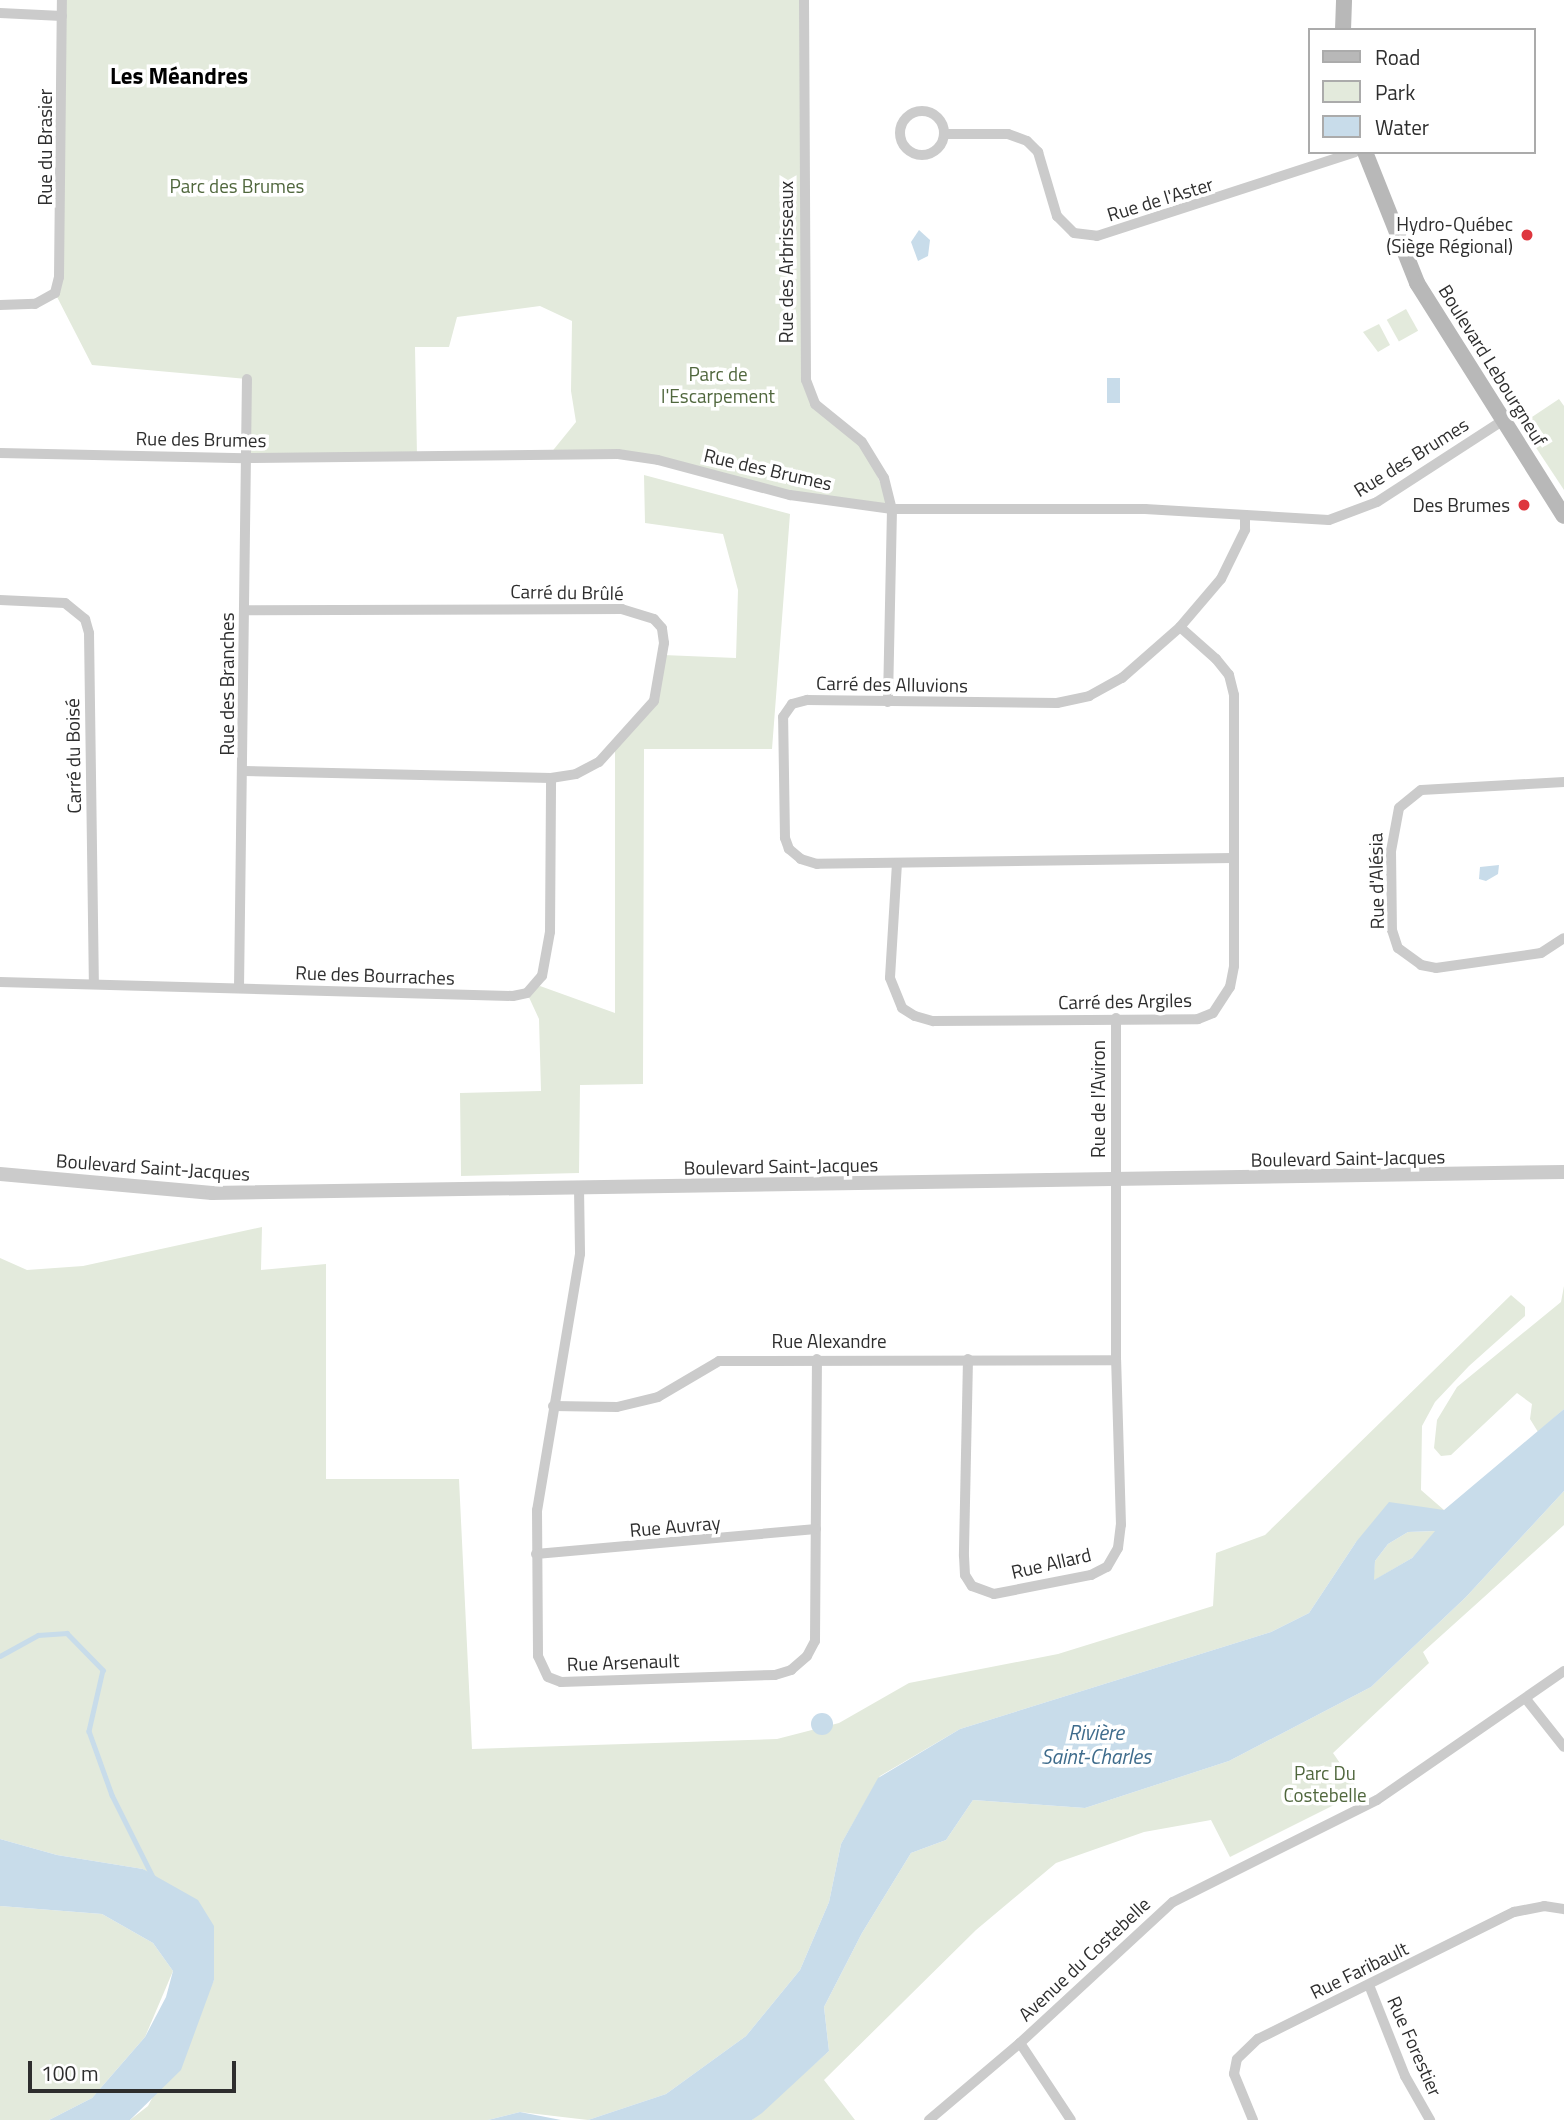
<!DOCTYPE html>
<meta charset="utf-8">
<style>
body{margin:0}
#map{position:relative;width:1564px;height:2120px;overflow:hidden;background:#fff;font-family:"Titillium Web",sans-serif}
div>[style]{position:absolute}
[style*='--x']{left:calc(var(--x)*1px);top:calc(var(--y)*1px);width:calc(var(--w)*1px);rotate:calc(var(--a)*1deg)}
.green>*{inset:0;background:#e3eadc;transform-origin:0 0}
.water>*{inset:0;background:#c8dcea;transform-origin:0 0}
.round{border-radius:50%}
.stream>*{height:4.5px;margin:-2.25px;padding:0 2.25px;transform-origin:2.25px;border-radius:2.25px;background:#c8dcea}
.minor>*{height:10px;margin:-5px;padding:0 5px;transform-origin:5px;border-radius:5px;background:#cbcbcb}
.minor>.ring{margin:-5px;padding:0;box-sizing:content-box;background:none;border:10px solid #cbcbcb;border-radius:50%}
.tertiary>*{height:14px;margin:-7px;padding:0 7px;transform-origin:7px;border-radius:7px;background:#cbcbcb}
.secondary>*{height:16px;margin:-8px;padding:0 8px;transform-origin:8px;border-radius:8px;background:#b8b8b8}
.dots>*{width:19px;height:19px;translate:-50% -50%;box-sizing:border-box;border:4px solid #fff;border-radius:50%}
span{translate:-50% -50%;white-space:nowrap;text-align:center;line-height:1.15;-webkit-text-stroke:7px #fff;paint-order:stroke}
.street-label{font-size:19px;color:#2e2e2e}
.park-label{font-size:19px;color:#50673d}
.poi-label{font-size:19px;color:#2e2e2e}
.right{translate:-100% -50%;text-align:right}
.water-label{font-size:21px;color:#3f6c8c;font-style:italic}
.quarter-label{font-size:23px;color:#000;font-weight:700}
.legend{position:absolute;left:1308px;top:28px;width:228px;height:126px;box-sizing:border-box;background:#fff;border:2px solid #ababab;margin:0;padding:9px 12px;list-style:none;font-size:21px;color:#2e2e2e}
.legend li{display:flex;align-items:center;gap:14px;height:35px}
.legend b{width:35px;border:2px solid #ababab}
.scale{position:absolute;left:28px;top:2061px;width:208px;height:32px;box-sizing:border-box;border:4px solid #2e2e2e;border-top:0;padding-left:9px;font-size:21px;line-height:24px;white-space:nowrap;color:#2e2e2e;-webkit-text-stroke:5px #fff;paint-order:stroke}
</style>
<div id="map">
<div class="green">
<div style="clip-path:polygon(62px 0,804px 0,806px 380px,815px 404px,862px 442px,892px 509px,821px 501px,658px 460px,550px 454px,576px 422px,571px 391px,572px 321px,540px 306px,457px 317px,449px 347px,415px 347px,417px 456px,245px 458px,247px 379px,92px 365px,55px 293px)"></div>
<div style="left:1406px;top:309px;width:25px;height:22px;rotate:61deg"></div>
<div style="clip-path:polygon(1379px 324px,1390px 345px,1378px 352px,1363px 332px)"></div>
<div style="clip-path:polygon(1559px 399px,1564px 406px,1564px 490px,1525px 431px,1529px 419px)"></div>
<div style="clip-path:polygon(644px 475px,790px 514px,772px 749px,644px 749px,643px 1084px,580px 1085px,579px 1173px,461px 1176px,460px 1093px,541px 1091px,539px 1019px,527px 993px,540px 986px,615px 1013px,615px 745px,654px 701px,663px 655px,736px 658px,738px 590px,723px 534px,645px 523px)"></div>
<div style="clip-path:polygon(262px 1227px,261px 1270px,326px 1264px,326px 1479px,459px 1479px,472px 1749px,777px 1739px,839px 1723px,909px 1683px,1058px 1654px,1213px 1606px,1216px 1553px,1265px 1535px,1511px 1295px,1525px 1307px,1525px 1316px,1469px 1366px,1435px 1402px,1422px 1426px,1421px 1490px,1444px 1510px,1356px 1542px,1309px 1613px,1271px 1632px,960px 1729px,880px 1776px,841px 1844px,829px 1902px,800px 1970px,746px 2036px,666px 2094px,588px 2120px,520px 2112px,488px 2120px,130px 2120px,148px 2106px,214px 1980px,153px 1877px,143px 1869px,57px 1855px,0 1839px,0 1258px,27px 1270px,83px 1266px)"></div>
<div style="clip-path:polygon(1564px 1286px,1564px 1409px,1538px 1432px,1530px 1419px,1532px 1404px,1517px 1393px,1451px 1455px,1441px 1456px,1434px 1448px,1437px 1420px,1457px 1387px,1561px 1302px)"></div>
<div style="clip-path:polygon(1564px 1491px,1564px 1525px,1423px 1652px,1429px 1663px,1333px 1753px,1360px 1792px,1230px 1857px,1211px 1820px,1144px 1832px,1056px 1863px,976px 1930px,824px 2080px,855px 2120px,752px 2120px,829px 2051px,824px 2007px,862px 1933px,911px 1853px,946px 1840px,973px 1800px,1085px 1808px,1229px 1761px,1371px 1687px,1466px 1597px)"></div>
<div style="clip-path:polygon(1436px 1531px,1412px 1558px,1373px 1581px,1375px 1561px,1388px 1544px,1408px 1532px)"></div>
<div style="clip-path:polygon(0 1906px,102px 1914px,153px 1943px,173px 1971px,145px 2037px,92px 2098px,49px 2120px,0 2120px)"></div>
</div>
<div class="water">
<div style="clip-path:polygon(919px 230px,930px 240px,928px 256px,918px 261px,911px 242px)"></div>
<div style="left:1120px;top:378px;width:25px;height:13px;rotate:90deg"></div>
<div style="clip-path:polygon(1499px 865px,1498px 874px,1486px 881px,1479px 879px,1480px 867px)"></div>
<div style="clip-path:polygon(evenodd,1564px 1409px,1564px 1491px,1466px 1597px,1371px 1687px,1229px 1761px,1085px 1808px,973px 1800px,946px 1840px,911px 1853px,862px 1933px,824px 2007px,829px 2051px,762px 2113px,752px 2120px,588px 2120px,666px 2094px,746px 2036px,800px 1970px,829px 1902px,841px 1844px,878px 1778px,960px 1729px,1271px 1632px,1309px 1613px,1356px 1542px,1389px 1502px,1444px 1510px,1564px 1409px,1435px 1531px,1412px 1558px,1374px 1580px,1375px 1561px,1388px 1544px,1408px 1532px,1435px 1531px)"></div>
<div class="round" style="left:811px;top:1713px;width:22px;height:22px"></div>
<div style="clip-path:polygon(0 1839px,57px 1855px,143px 1869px,198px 1900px,214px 1926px,214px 1980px,181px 2070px,130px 2120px,49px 2120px,92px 2098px,145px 2037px,166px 1997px,173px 1971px,153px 1943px,102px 1914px,0 1906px)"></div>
<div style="clip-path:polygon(520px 2112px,561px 2120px,488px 2120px)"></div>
</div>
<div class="stream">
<div style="--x:0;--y:1656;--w:43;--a:-28.9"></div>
<div style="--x:38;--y:1635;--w:29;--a:-4"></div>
<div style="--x:67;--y:1633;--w:52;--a:45.8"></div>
<div style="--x:103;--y:1670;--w:63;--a:102.9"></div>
<div style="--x:89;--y:1731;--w:68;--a:70.2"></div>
<div style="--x:112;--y:1795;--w:92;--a:63.4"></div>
</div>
<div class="minor">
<div style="--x:804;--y:0;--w:380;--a:89.7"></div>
<div style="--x:806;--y:380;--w:26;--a:69"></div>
<div style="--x:815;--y:404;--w:60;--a:39"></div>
<div style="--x:862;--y:442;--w:42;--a:58.6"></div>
<div style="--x:884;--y:478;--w:32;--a:76"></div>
<div style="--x:892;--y:509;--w:193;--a:91.2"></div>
<div style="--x:0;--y:13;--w:62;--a:2.8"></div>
<div class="ring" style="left:900px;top:111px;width:34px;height:34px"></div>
<div style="--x:944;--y:134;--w:64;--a:0"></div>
<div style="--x:1008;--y:134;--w:20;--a:20"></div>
<div style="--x:1027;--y:141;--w:16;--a:45"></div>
<div style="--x:1038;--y:152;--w:67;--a:73.5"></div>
<div style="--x:1057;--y:216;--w:24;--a:45"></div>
<div style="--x:1074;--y:233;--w:23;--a:7"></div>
<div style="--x:1097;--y:236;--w:271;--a:-18"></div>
<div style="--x:0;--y:305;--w:35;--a:-2"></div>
<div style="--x:35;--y:304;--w:23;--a:-29"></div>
<div style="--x:55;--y:293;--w:16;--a:-76"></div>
<div style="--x:59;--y:277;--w:277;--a:-89.4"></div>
<div style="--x:0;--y:453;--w:245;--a:1.2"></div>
<div style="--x:245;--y:458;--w:373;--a:-0.6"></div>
<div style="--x:618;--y:454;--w:40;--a:8.5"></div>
<div style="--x:658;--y:460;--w:137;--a:14.9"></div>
<div style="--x:790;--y:495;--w:103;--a:7.8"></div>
<div style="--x:892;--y:509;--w:253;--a:0"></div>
<div style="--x:1145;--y:509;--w:184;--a:3.4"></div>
<div style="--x:1329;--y:520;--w:51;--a:-20.6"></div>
<div style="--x:1377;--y:502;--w:149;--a:-32.9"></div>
<div style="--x:0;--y:600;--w:65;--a:2.6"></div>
<div style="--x:65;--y:603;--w:26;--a:39"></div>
<div style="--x:85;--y:619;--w:15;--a:74"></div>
<div style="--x:89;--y:633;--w:350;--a:89.2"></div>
<div style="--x:244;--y:771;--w:307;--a:1.3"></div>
<div style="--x:551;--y:778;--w:25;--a:-9"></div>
<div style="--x:576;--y:774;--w:26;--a:-28"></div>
<div style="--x:599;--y:762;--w:82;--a:-48"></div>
<div style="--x:654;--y:701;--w:59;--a:-80.2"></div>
<div style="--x:664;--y:643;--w:15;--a:-98"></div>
<div style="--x:662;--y:628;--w:12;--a:-132"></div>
<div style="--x:654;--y:619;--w:34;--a:-163"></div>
<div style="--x:622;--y:609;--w:377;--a:179.8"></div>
<div style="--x:1564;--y:782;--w:143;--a:176.8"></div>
<div style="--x:1421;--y:790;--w:28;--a:141"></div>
<div style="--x:1399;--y:808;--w:44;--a:100.5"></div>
<div style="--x:1391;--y:851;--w:79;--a:89.3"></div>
<div style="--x:1392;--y:930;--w:19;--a:72"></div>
<div style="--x:1398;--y:948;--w:29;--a:36"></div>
<div style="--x:1421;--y:965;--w:15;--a:11"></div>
<div style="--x:1436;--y:968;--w:106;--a:-8.1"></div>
<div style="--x:1541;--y:953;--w:27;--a:-33"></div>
<div style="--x:1233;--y:858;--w:416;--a:179.2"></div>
<div style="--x:817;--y:864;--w:17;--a:-163"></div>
<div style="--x:801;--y:859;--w:16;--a:-140"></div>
<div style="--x:789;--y:849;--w:12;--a:-110"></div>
<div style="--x:785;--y:838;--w:121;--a:-90.9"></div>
<div style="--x:783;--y:717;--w:16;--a:-55"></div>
<div style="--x:792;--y:704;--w:16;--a:-15"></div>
<div style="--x:807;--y:700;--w:250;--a:0.7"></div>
<div style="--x:1057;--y:703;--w:33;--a:-12"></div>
<div style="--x:1089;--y:696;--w:38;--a:-29"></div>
<div style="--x:1122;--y:678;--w:77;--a:-41.3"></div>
<div style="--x:1180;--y:627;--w:63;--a:-49.5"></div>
<div style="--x:1221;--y:579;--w:55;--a:-63.9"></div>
<div style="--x:1245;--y:530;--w:15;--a:-90"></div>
<div style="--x:897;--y:863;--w:115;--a:93.5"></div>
<div style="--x:890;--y:978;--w:32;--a:68"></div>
<div style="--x:902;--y:1008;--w:15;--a:32"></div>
<div style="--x:915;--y:1016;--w:19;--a:16"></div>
<div style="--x:933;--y:1021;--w:265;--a:-0.4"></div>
<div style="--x:1198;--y:1019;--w:16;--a:-22"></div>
<div style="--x:1213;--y:1013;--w:31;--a:-57"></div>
<div style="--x:1230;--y:987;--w:21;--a:-79"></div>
<div style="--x:1234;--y:966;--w:271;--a:-90"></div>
<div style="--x:1234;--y:695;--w:21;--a:-104"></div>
<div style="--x:1229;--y:675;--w:21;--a:-129"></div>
<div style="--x:1216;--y:659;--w:48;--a:-138.4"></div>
<div style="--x:0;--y:982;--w:513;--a:1.56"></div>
<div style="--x:513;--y:996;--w:14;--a:-12"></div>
<div style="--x:527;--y:993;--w:23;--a:-49"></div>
<div style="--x:542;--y:976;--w:45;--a:-79.7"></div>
<div style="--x:550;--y:932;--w:154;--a:-89.6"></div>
<div style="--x:239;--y:988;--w:609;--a:-89.25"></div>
<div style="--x:579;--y:1188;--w:66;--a:89.1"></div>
<div style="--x:580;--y:1254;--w:260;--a:99.5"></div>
<div style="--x:537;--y:1510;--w:146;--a:89.6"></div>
<div style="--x:538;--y:1656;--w:23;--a:65"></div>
<div style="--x:548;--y:1677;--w:14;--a:21"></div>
<div style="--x:561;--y:1682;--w:214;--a:-1.9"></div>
<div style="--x:775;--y:1675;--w:17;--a:-17"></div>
<div style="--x:791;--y:1670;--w:21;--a:-41"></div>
<div style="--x:807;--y:1656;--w:17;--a:-62"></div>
<div style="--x:815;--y:1641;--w:282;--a:-89.6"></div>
<div style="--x:968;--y:1359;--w:197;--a:91.2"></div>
<div style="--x:964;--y:1556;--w:19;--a:87"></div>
<div style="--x:965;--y:1575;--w:13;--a:58"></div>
<div style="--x:972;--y:1586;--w:23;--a:20"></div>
<div style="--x:994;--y:1594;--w:99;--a:-11.1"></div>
<div style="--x:1091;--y:1575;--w:18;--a:-27"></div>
<div style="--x:1107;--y:1567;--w:22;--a:-60"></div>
<div style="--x:1118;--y:1548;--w:23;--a:-83"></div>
<div style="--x:1121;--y:1525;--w:165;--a:-91.7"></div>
<div style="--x:1116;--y:1360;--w:342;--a:-90"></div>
<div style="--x:553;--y:1406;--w:64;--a:0.9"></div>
<div style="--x:617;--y:1407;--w:42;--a:-13.7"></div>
<div style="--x:658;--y:1397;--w:71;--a:-30.5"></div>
<div style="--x:719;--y:1361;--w:397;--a:-0.1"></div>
<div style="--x:536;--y:1554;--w:281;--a:-5.1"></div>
<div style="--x:1526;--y:1699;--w:61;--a:51.6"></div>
<div style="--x:1369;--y:1985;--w:98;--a:68.4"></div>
<div style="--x:1405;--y:2076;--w:51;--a:60.4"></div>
<div style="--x:1020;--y:2043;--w:92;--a:56.5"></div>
<div style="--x:929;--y:2120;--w:119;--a:-40.2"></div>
<div style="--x:1020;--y:2043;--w:208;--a:-42.7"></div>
<div style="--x:1173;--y:1902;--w:228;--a:-26.6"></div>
<div style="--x:1377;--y:1800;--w:227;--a:-34.6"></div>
<div style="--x:1253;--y:2120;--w:50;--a:-112.4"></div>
<div style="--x:1234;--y:2074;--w:15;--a:-79"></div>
<div style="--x:1237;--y:2059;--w:29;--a:-44"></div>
<div style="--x:1258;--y:2039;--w:286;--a:-26.4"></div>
<div style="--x:1514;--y:1912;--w:31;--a:-11"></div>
<div style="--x:1544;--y:1906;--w:20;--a:9"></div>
</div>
<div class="tertiary">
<div style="--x:0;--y:1174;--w:213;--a:5.1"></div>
<div style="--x:212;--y:1193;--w:1352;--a:-0.89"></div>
</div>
<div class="secondary">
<div style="--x:1343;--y:30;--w:30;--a:-88"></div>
<div style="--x:1365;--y:152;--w:141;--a:68.3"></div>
<div style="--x:1417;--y:283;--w:275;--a:57.8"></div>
</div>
<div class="dots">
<div style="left:1527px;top:235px;background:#de363e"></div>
<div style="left:1524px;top:505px;background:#de363e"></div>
</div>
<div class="street-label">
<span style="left:45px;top:147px;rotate:-90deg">Rue du Brasier</span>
<span style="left:1160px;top:199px;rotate:-17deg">Rue de l'Aster</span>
<span style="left:786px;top:262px;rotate:-90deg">Rue des Arbrisseaux</span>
<span style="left:1493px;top:365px;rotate:58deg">Boulevard Lebourgneuf</span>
<span style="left:201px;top:439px;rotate:1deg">Rue des Brumes</span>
<span style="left:1411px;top:457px;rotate:-32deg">Rue des Brumes</span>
<span style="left:768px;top:469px;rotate:13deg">Rue des Brumes</span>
<span style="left:567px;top:592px;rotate:1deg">Carré du Brûlé</span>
<span style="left:227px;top:684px;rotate:-90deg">Rue des Branches</span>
<span style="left:892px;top:684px;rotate:1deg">Carré des Alluvions</span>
<span style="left:73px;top:756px;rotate:-91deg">Carré du Boisé</span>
<span style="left:1376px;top:881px;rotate:-91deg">Rue d'Alésia</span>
<span style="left:375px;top:975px;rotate:2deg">Rue des Bourraches</span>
<span style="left:1125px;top:1001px;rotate:-1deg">Carré des Argiles</span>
<span style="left:1098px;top:1099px;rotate:-90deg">Rue de l'Aviron</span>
<span style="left:1348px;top:1158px;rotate:-1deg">Boulevard Saint-Jacques</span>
<span style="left:781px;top:1166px;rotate:-1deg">Boulevard Saint-Jacques</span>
<span style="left:153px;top:1167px;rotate:4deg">Boulevard Saint-Jacques</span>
<span style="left:829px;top:1341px">Rue Alexandre</span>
<span style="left:675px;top:1526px;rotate:-5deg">Rue Auvray</span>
<span style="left:1051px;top:1563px;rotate:-13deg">Rue Allard</span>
<span style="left:623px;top:1662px;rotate:-2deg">Rue Arsenault</span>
<span style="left:1084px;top:1959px;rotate:-43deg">Avenue du Costebelle</span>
<span style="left:1359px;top:1970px;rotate:-26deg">Rue Faribault</span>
<span style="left:1415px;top:2046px;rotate:66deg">Rue Forestier</span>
</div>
<div class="park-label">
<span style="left:237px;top:186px">Parc des Brumes</span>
<span style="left:718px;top:385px">Parc de<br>l'Escarpement</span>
<span style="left:1325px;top:1784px">Parc Du<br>Costebelle</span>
</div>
<div class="poi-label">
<span class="right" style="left:1513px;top:235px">Hydro-Québec<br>(Siège Régional)</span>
<span class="right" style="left:1510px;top:505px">Des Brumes</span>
</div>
<div class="water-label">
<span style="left:1096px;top:1744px">Rivière<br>Saint-Charles</span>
</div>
<div class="quarter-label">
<span style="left:179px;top:76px">Les Méandres</span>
</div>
<ul class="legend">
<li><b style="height:9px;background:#b8b8b8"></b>Road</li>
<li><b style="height:19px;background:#e3eadc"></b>Park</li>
<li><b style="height:19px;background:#c8dcea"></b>Water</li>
</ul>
<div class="scale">100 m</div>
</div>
